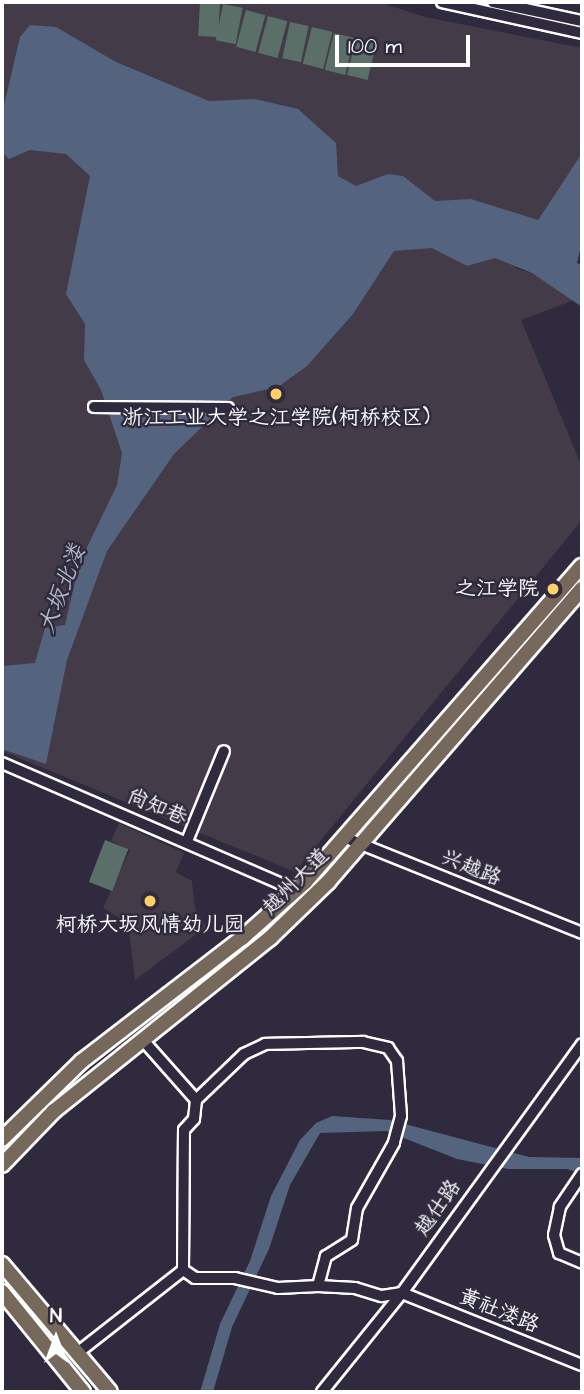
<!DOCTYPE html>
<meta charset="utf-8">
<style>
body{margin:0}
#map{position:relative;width:584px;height:1394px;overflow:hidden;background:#2f2a3d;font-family:"Architects Daughter","LXGW WenKai TC",sans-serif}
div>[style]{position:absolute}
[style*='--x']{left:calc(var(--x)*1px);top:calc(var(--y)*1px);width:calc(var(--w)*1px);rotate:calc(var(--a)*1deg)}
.built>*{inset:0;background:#433b48}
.green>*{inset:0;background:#5b6f69;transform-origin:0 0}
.water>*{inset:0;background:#54637e}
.roads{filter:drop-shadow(2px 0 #fff) drop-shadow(-2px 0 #fff) drop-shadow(0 2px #fff) drop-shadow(0 -2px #fff)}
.minor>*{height:10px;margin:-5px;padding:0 5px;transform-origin:5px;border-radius:5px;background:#2f2a3d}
.major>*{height:14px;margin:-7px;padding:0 7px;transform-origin:7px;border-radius:7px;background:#76695c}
.dots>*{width:19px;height:19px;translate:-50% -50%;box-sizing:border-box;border:4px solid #2f2a3d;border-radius:50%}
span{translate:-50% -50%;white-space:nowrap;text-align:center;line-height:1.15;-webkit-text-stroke:5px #2f2a3d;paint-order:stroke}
.poi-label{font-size:21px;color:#fff}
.right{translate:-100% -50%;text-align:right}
.street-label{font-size:21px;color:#fff}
.water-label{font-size:23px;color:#b2b9c5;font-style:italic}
.frame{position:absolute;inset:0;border:4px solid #fff;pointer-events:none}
.north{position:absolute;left:21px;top:1303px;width:70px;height:70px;-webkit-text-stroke:5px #2f2a3d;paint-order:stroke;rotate:0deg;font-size:19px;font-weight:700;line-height:28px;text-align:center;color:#fff}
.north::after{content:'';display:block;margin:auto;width:24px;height:32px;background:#fff;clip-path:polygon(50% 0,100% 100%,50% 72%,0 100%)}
.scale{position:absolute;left:335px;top:35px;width:135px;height:32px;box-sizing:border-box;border:4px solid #fff;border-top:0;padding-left:9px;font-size:21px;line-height:24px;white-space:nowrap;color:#fff;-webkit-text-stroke:5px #2f2a3d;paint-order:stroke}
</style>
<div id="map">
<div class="built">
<div style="clip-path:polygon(2px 2px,379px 2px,425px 17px,582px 48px,582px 153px,538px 220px,515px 268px,532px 273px,574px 300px,521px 320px,582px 467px,582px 520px,295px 872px,2px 751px)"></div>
<div style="clip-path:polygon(119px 823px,184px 853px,176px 872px,192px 881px,195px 908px,206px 927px,135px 980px,128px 923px,103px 908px,130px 850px,111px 841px)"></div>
</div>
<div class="green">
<div style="left:200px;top:2px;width:20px;height:34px;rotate:3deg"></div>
<div style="left:223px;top:4px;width:20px;height:37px;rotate:11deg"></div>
<div style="left:246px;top:10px;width:20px;height:38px;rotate:15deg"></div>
<div style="left:268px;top:16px;width:20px;height:38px;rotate:15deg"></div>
<div style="left:290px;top:22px;width:19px;height:37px;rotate:12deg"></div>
<div style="left:312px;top:27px;width:21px;height:38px;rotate:14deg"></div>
<div style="left:334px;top:33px;width:21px;height:38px;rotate:14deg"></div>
<div style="left:356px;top:39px;width:21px;height:37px;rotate:14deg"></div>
<div style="left:105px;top:840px;width:25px;height:45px;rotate:21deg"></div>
</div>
<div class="water">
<div style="clip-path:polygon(30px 25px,56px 27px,116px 62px,209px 101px,255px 99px,298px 109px,336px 143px,338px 176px,356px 186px,388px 174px,403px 176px,435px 201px,471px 199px,538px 220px,582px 153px,582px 242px,577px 263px,582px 265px,582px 307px,532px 273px,495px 258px,467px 266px,432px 248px,394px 251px,353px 314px,307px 366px,278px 387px,233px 397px,174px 454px,107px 551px,67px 660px,46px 764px,2px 749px,2px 666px,35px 663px,45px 628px,65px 625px,79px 564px,117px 485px,122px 453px,101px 390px,84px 360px,85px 324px,66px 294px,90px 176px,66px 154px,30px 150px,9px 159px,2px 152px,2px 114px,20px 37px)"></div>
<div style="clip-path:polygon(332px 1116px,390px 1120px,529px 1157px,582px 1158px,582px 1174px,567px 1169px,508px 1169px,457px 1159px,386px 1131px,320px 1133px,290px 1185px,269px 1249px,232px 1327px,213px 1392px,200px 1392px,220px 1324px,250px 1261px,271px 1196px,300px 1140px,316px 1123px)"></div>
</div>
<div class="roads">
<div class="minor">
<div style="--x:442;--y:2;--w:143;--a:12.5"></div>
<div style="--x:493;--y:2;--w:91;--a:12.1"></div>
<div style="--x:94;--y:407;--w:134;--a:0.4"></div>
<div style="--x:2;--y:763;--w:320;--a:23.4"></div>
<div style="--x:346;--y:838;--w:254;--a:21.9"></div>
<div style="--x:187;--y:841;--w:97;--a:-67.7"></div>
<div style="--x:142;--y:1039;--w:81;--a:48.5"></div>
<div style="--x:363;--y:1042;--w:26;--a:13"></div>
<div style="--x:388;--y:1048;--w:16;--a:55"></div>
<div style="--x:397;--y:1061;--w:55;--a:85.8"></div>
<div style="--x:401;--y:1116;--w:28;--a:105"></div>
<div style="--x:394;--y:1143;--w:75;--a:119.6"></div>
<div style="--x:357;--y:1208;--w:32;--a:99"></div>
<div style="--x:352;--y:1240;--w:31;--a:148"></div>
<div style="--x:326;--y:1256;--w:31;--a:105"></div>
<div style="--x:318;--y:1286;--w:40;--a:177.1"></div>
<div style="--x:278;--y:1288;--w:44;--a:-166.9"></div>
<div style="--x:235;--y:1278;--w:40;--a:180"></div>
<div style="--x:195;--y:1278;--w:14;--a:-146"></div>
<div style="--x:183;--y:1270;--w:140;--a:-89.6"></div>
<div style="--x:184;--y:1130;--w:15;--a:-48"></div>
<div style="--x:194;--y:1119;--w:19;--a:-84"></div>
<div style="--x:196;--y:1100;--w:66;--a:-43.8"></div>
<div style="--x:244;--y:1054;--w:23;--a:-25"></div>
<div style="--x:265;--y:1044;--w:98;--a:-1.2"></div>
<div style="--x:582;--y:1174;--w:40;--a:124"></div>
<div style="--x:560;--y:1207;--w:29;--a:102"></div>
<div style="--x:554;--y:1235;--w:19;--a:74"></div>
<div style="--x:559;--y:1253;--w:25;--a:23"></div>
<div style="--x:318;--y:1286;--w:37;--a:3"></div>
<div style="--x:355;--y:1288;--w:28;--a:17"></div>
<div style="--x:382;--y:1296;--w:20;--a:-9"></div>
<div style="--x:402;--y:1293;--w:194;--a:21.8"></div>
<div style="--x:76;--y:1354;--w:136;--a:-38.1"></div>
<div style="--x:322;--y:1392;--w:127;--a:-51.1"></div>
<div style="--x:402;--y:1293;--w:307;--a:-54.1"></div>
</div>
<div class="major">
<div style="--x:2;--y:1139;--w:112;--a:-44.3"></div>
<div style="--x:82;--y:1061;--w:202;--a:-37.6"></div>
<div style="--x:242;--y:938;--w:84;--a:-41.6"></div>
<div style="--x:305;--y:882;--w:420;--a:-48.8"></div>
<div style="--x:2;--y:1165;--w:75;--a:-46.1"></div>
<div style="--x:54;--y:1111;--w:277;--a:-38.7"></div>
<div style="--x:270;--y:938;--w:81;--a:-44"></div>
<div style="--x:328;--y:882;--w:388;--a:-49.1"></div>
<div style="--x:2;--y:1264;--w:167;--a:49.8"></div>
<div style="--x:2;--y:1292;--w:129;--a:51"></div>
</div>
</div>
<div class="dots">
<div style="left:276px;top:394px;background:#ffd166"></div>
<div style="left:553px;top:589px;background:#ffd166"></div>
<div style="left:150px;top:901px;background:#ffd166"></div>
</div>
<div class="poi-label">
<span style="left:276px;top:418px">浙江工业大学之江学院(柯桥校区)</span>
<span class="right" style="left:539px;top:589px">之江学院</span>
<span style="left:150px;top:925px">柯桥大坂风情幼儿园</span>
</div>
<div class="street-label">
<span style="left:157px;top:807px;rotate:23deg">尚知巷</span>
<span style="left:471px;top:868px;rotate:22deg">兴越路</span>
<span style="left:296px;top:882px;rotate:-45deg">越州大道</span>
<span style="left:438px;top:1208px;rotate:-55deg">越仕路</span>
<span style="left:499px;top:1311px;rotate:22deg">黄社溇路</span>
</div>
<div class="water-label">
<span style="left:62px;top:589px;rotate:-69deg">大坂北溇</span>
</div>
<div class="frame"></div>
<div class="north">N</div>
<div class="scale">100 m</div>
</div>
